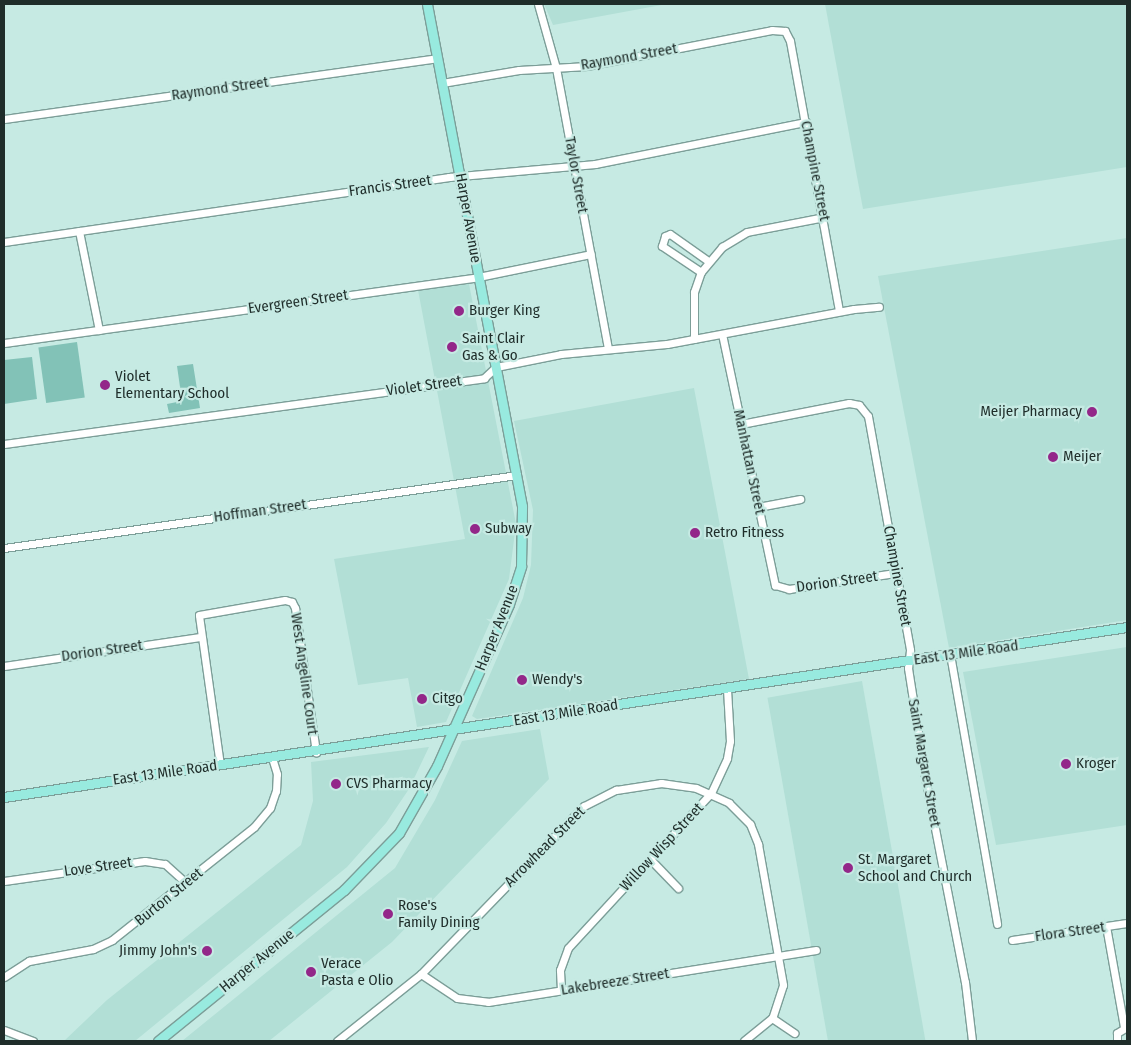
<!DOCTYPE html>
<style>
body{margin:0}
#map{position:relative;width:1131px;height:1045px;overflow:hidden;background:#c6eae3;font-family:"Fira Sans Condensed",sans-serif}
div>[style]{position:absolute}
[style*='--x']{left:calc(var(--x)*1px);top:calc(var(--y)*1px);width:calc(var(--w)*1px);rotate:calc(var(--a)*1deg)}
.built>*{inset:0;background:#b2dfd6;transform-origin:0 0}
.green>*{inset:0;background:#82c2b7;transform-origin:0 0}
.roads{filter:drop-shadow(1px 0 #7c9e98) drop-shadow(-1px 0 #7c9e98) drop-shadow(0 1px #7c9e98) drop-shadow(0 -1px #7c9e98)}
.minor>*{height:7px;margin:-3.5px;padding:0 3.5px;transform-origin:3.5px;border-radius:3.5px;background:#fff}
.major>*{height:9px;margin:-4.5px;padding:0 4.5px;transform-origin:4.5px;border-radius:4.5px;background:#98eadf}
.dots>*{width:14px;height:14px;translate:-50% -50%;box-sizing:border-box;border:2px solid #c6eae3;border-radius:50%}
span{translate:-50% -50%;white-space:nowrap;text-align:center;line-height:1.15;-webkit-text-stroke:4.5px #c6eae3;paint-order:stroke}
.street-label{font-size:15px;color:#1f2d2a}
.poi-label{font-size:15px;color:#1f2d2a}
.left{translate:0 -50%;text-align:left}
.right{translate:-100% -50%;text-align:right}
.frame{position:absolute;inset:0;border:5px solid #1f2d2a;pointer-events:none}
</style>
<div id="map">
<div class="built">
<div style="clip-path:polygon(544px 4px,667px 4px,553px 25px)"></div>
<div style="clip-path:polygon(825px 4px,1127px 4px,1127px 167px,863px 209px)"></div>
<div style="clip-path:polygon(1127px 238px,1127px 620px,949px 648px,878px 276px)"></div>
<div style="clip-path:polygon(469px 284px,516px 524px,509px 579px,446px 722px,417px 727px,408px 678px,358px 685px,334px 559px,465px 539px,418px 290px)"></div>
<div style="clip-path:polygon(694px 388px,749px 679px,477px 719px,472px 716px,523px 598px,531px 565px,533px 510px,514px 421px)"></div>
<div style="clip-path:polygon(1127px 647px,1127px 825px,996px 845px,963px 672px)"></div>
<div style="left:862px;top:681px;width:366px;height:96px;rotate:80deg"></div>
<div style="clip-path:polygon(540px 729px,549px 779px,392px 942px,269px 1041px,182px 1041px,395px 868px,435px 800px,462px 741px)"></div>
<div style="clip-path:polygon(429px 747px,409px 789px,386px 823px,347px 867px,135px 1041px,64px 1041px,107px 1000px,301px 845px,313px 801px,311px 762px)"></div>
</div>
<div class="green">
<div style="left:77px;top:342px;width:56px;height:39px;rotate:82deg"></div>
<div style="clip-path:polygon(32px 357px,37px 399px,4px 404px,4px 360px)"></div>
<div style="clip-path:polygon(193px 364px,200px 408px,169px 413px,167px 404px,182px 401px,177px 366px)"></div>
</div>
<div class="roads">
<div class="minor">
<div style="--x:538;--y:4;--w:66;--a:74.3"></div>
<div style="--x:556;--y:68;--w:285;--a:79.5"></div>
<div style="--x:442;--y:83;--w:78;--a:-9.6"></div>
<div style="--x:519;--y:70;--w:68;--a:-3.4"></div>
<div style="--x:587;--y:66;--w:188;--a:-11"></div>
<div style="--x:772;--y:30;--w:13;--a:4"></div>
<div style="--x:785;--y:31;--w:11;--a:63"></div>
<div style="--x:790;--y:41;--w:274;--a:79.7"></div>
<div style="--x:4;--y:119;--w:437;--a:-8"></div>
<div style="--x:79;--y:231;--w:101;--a:78.6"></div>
<div style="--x:4;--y:242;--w:450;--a:-8.3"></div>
<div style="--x:449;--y:177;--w:147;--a:-5.1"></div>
<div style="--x:595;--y:164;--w:215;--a:-11.3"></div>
<div style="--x:701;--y:272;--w:47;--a:-146.3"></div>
<div style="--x:662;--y:246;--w:10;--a:-73"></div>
<div style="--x:665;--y:236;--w:5;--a:-22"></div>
<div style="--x:670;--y:234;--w:47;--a:35.4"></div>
<div style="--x:722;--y:334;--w:257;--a:78.1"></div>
<div style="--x:775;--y:585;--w:15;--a:16"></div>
<div style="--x:789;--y:589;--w:107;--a:-8.6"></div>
<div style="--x:694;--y:339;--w:47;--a:-90"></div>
<div style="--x:694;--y:292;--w:21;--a:-71"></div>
<div style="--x:701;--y:272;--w:33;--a:-50"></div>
<div style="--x:722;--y:247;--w:29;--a:-31"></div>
<div style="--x:747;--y:232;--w:78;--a:-11"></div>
<div style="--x:4;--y:343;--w:479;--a:-7.9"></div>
<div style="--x:478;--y:277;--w:115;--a:-11.5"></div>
<div style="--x:741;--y:424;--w:110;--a:-11"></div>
<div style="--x:849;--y:403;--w:10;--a:11"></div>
<div style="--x:859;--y:405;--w:14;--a:51"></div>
<div style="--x:868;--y:416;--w:238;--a:79.8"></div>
<div style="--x:910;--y:650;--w:18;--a:96"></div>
<div style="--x:908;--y:668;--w:110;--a:81.1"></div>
<div style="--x:925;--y:777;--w:209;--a:79"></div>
<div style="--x:965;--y:982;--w:59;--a:83.2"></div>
<div style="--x:4;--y:444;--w:485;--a:-7.8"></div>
<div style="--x:484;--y:378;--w:16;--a:-43"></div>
<div style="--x:496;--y:367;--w:66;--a:-11.3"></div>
<div style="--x:561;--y:354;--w:106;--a:-5.4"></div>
<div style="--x:667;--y:344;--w:190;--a:-10.6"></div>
<div style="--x:854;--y:309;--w:25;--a:-5"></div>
<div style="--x:758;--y:507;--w:43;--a:-10.8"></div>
<div style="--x:4;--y:548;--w:518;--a:-8.1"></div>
<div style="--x:950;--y:654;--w:274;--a:80.1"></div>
<div style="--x:4;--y:666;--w:198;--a:-8.4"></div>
<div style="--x:220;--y:765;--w:151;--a:-98"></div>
<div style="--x:199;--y:615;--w:87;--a:-9.9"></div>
<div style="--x:285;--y:600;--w:7;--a:16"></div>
<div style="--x:292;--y:602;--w:7;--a:63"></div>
<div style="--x:295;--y:608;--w:146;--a:81.7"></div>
<div style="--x:651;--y:860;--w:39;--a:46"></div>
<div style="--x:4;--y:881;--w:142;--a:-8.1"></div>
<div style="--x:145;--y:861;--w:20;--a:9"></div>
<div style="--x:165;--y:864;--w:28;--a:42"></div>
<div style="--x:1106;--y:926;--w:103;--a:79.9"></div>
<div style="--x:1012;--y:940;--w:116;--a:-8.4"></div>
<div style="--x:421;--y:974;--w:43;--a:33.7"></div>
<div style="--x:457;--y:998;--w:31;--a:7"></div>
<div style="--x:488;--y:1002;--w:332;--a:-9"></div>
<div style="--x:4;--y:977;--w:30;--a:-33"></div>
<div style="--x:29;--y:961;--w:65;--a:-10.6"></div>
<div style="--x:93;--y:949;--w:21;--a:-25"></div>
<div style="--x:112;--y:940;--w:181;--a:-38.5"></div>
<div style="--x:254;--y:827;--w:25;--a:-50"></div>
<div style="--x:270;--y:808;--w:18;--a:-71"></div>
<div style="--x:276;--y:791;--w:17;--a:-87"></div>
<div style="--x:277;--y:774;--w:17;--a:-107"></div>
<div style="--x:561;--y:990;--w:20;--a:-93"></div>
<div style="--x:560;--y:970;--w:23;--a:-70"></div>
<div style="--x:568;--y:948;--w:211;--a:-47.3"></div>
<div style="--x:711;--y:793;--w:38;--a:-65"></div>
<div style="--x:727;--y:758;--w:17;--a:-80"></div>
<div style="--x:730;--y:741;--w:52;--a:-93.3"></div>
<div style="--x:772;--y:1018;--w:27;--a:34"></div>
<div style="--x:4;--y:1030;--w:31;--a:21"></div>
<div style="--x:337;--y:1041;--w:107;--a:-38.6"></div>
<div style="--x:421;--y:974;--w:234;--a:-45.9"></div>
<div style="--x:584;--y:806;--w:36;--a:-27"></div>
<div style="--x:616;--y:790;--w:46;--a:-8.8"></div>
<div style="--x:661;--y:783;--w:35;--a:8"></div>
<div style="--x:696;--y:788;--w:36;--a:24"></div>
<div style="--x:729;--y:803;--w:30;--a:45"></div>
<div style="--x:750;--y:824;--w:22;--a:68"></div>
<div style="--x:758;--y:844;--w:143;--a:79.9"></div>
<div style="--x:783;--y:985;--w:35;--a:108"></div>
<div style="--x:772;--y:1018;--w:36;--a:141"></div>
<div style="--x:1117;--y:1041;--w:8;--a:-90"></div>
<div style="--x:1117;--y:1033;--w:12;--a:-31"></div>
</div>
<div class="major">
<div style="--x:4;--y:797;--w:1136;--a:-8.61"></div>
<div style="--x:158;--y:1041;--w:240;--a:-39.1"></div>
<div style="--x:344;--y:890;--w:79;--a:-46"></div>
<div style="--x:399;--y:833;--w:77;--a:-60.4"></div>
<div style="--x:437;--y:766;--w:177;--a:-66"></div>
<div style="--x:509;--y:604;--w:40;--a:-72"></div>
<div style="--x:521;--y:566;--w:60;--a:-89"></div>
<div style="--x:522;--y:506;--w:511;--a:-100.72"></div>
</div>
</div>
<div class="dots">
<div style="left:459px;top:311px;background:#932789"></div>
<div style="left:452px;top:347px;background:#932789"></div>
<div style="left:105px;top:385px;background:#932789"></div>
<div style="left:1092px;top:412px;background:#932789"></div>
<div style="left:1053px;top:457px;background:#932789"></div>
<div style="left:475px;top:529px;background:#932789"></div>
<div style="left:695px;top:533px;background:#932789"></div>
<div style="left:522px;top:680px;background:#932789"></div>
<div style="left:422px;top:699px;background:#932789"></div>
<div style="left:1066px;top:764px;background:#932789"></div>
<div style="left:336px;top:784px;background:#932789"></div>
<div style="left:848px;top:868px;background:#932789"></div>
<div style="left:388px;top:914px;background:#932789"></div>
<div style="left:207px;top:951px;background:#932789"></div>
<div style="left:311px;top:972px;background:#932789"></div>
</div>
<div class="street-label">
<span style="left:629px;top:57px;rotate:-10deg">Raymond Street</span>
<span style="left:220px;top:89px;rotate:-8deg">Raymond Street</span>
<span style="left:815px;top:171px;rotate:79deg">Champine Street</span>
<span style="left:576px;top:175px;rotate:80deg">Taylor Street</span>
<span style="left:390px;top:186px;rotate:-8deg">Francis Street</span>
<span style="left:468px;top:218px;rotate:80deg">Harper Avenue</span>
<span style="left:298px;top:302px;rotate:-8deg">Evergreen Street</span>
<span style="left:424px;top:386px;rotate:-8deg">Violet Street</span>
<span style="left:749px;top:462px;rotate:78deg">Manhattan Street</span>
<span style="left:260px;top:511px;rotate:-8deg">Hoffman Street</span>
<span style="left:897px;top:576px;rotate:80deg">Champine Street</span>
<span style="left:837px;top:582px;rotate:-8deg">Dorion Street</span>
<span style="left:497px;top:628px;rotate:-68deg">Harper Avenue</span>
<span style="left:102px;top:651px;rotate:-8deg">Dorion Street</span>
<span style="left:966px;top:653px;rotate:-8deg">East 13 Mile Road</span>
<span style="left:304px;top:674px;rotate:82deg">West Angeline Court</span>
<span style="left:566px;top:713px;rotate:-9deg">East 13 Mile Road</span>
<span style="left:924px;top:763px;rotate:80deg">Saint Margaret Street</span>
<span style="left:165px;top:773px;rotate:-8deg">East 13 Mile Road</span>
<span style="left:545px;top:847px;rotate:-45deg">Arrowhead Street</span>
<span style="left:662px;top:847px;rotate:-47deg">Willow Wisp Street</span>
<span style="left:98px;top:867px;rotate:-8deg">Love Street</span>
<span style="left:169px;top:897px;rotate:-39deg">Burton Street</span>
<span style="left:1070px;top:932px;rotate:-8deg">Flora Street</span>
<span style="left:257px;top:961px;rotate:-39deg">Harper Avenue</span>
<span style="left:615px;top:982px;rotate:-9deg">Lakebreeze Street</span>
</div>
<div class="poi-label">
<span class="left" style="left:469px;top:311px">Burger King</span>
<span class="left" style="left:462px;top:347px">Saint Clair<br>Gas &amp; Go</span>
<span class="left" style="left:115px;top:385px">Violet<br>Elementary School</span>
<span class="right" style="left:1082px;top:412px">Meijer Pharmacy</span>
<span class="left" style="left:1063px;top:457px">Meijer</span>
<span class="left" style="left:485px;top:529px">Subway</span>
<span class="left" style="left:705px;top:533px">Retro Fitness</span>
<span class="left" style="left:532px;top:680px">Wendy's</span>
<span class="left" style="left:432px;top:699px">Citgo</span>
<span class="left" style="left:1076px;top:764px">Kroger</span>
<span class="left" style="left:346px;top:784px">CVS Pharmacy</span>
<span class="left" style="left:858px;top:868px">St. Margaret<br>School and Church</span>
<span class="left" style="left:398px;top:914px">Rose's<br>Family Dining</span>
<span class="right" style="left:197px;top:951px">Jimmy John's</span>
<span class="left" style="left:321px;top:972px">Verace<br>Pasta e Olio</span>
</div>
<div class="frame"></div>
</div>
